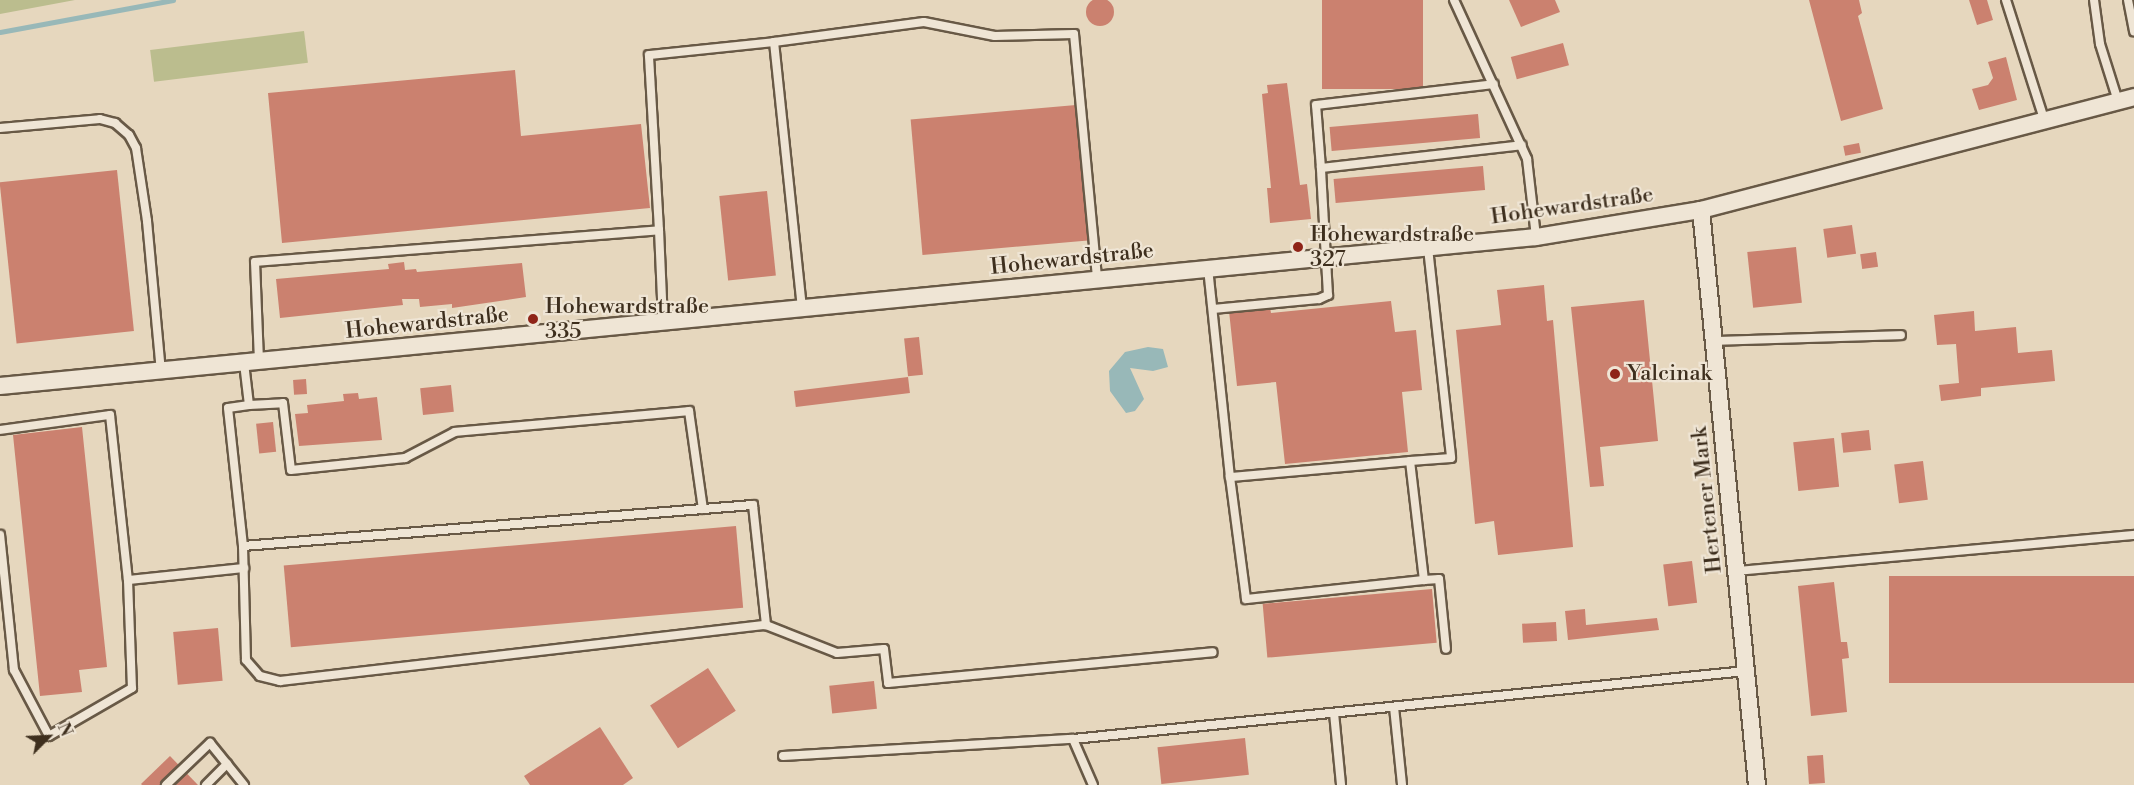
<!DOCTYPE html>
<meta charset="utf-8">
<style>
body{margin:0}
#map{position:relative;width:2134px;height:785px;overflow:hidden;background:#e6d7be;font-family:"Libre Bodoni",serif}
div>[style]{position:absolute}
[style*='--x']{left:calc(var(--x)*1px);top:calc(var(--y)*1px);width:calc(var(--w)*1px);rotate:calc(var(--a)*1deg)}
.green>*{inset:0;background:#bbbd8e;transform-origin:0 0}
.water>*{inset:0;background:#98b8b8}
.stream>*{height:5px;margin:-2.5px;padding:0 2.5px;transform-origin:2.5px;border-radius:2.5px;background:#98b8b8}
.building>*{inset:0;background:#cb816f;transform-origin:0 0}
.round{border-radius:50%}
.roads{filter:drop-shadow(2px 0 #685946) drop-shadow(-2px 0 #685946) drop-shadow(0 2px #685946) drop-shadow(0 -2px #685946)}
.lane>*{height:8px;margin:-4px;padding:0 4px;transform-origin:4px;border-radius:4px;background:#efe5d5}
.street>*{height:16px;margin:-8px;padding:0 8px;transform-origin:8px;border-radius:8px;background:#efe5d5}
.dots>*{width:16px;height:16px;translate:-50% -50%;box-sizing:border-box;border:3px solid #efe5d5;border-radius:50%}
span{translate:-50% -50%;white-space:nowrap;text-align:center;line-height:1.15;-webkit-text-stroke:4.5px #efe5d5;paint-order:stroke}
.street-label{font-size:22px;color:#3e2f1e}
.poi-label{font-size:22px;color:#3e2f1e}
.left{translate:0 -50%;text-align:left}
.north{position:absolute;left:18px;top:707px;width:60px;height:60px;-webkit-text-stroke:4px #efe5d5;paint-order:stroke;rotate:66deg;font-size:16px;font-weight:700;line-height:24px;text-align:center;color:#3e2f1e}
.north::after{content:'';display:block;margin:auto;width:21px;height:27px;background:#3e2f1e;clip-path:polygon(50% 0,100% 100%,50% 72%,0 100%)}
</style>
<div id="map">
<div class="green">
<div style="clip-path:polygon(0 0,75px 0,0 14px)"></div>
<div style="left:304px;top:31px;width:32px;height:155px;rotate:83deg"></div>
</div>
<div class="water">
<div style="clip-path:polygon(1148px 347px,1163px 349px,1168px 367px,1153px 371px,1130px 368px,1144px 399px,1135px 411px,1126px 413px,1110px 391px,1109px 371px,1125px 352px)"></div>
</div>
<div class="stream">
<div style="--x:0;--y:32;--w:176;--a:-10.5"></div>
</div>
<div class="building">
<div class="round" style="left:1086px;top:-2px;width:28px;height:28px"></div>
<div style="left:1322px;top:0;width:101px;height:89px"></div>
<div style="clip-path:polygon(1509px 0,1555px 0,1560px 12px,1521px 27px)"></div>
<div style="clip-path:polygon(1809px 0,1859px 0,1862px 13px,1858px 16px,1883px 109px,1841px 121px)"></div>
<div style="clip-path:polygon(1969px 0,1987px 0,1993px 20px,1977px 25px)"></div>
<div style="left:1563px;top:43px;width:23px;height:54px;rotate:75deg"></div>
<div style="clip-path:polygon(2006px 57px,2017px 100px,1979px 110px,1972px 89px,1988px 85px,1993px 78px,1988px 62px)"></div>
<div style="clip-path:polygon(515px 70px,521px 136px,641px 124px,650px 208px,282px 243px,268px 93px)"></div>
<div style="clip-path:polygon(1287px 83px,1300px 185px,1307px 184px,1311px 219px,1270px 223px,1267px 188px,1271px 188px,1262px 94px,1268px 93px,1267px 85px)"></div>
<div style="left:1076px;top:105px;width:136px;height:166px;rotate:85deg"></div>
<div style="left:1478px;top:114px;width:24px;height:149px;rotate:85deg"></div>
<div style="left:1859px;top:143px;width:10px;height:16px;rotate:79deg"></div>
<div style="left:1483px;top:166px;width:24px;height:150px;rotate:85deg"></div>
<div style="left:117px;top:170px;width:162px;height:118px;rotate:84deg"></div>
<div style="left:767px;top:191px;width:85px;height:48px;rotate:84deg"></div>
<div style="left:1852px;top:225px;width:29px;height:29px;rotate:82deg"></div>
<div style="left:1796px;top:247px;width:56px;height:49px;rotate:84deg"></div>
<div style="left:1876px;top:252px;width:15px;height:16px;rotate:82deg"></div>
<div style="clip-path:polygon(404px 262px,405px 270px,416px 269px,417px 272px,522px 263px,526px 297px,452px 308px,452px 304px,420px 307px,419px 299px,402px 299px,403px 305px,280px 318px,276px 279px,389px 269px,388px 264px)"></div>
<div style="clip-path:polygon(1544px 285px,1547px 321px,1553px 320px,1573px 547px,1498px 555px,1494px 521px,1475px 524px,1456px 330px,1501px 325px,1497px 290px)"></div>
<div style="clip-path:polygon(1644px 300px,1658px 441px,1600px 447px,1604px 486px,1590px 487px,1571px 307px)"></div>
<div style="clip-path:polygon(1391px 301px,1395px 332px,1416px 330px,1422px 390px,1402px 392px,1408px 452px,1285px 464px,1276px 382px,1237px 386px,1229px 311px,1270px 307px,1271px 313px)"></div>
<div style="clip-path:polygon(1974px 311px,1975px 331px,2016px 327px,2018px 353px,2052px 350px,2055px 381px,1981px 388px,1981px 396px,1941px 401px,1939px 385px,1959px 383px,1956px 344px,1937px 345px,1934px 315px)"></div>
<div style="left:919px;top:337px;width:38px;height:15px;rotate:84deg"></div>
<div style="left:908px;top:377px;width:16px;height:115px;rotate:83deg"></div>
<div style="left:306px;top:379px;width:15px;height:13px;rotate:86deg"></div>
<div style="left:451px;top:385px;width:27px;height:31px;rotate:84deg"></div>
<div style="clip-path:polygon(358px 393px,359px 399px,377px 397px,382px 440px,299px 446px,295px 414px,308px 413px,307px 405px,344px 401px,343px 394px)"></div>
<div style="left:273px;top:422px;width:30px;height:17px;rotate:84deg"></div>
<div style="clip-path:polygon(82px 427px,107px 667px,79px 670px,82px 692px,40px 696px,13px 435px)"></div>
<div style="left:1869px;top:430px;width:20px;height:28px;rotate:84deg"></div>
<div style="left:1834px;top:438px;width:49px;height:41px;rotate:84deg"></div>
<div style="left:1923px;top:461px;width:39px;height:29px;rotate:83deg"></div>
<div style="left:736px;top:526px;width:82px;height:454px;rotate:85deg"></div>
<div style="left:1692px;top:561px;width:42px;height:29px;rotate:83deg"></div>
<div style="left:2134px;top:576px;width:107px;height:245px;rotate:90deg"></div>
<div style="clip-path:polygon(1834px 582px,1841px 642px,1847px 642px,1849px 658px,1842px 659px,1847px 712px,1811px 716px,1798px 586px)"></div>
<div style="left:1432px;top:589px;width:54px;height:170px;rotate:85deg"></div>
<div style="clip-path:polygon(1585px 609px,1586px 625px,1657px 618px,1659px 630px,1568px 640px,1565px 611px)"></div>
<div style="left:1556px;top:622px;width:19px;height:34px;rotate:87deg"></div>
<div style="left:218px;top:628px;width:53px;height:45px;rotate:85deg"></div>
<div style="left:708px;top:668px;width:51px;height:69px;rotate:57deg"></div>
<div style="left:874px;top:681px;width:28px;height:45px;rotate:84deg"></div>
<div style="clip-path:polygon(600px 727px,633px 778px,623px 785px,530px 785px,524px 776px)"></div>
<div style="left:1245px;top:738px;width:37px;height:88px;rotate:84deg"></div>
<div style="left:1823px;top:755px;width:28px;height:16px;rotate:86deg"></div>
<div style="clip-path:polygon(170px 756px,198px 785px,142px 785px,141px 784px)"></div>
</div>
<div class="roads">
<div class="lane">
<div style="--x:1454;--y:0;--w:175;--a:65.3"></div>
<div style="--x:1527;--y:159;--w:79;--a:83.4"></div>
<div style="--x:2006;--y:0;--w:125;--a:72.3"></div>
<div style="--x:2094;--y:0;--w:44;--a:82.2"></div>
<div style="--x:2100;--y:44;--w:60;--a:72.5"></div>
<div style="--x:2128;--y:0;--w:32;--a:79"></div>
<div style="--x:774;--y:42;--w:151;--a:-7.6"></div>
<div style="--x:924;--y:22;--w:72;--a:11.2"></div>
<div style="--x:995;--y:36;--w:79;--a:-1.5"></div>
<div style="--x:1074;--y:34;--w:246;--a:84.6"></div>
<div style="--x:0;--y:128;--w:100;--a:-5.1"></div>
<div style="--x:100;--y:119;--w:16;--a:15"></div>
<div style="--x:115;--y:123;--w:18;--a:41"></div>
<div style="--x:129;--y:135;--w:15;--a:62"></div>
<div style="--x:136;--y:148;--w:74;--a:81.4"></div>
<div style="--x:147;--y:221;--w:151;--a:84.7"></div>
<div style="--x:1321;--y:168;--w:63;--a:-94.5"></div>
<div style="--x:1316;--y:105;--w:179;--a:-6.7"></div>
<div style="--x:659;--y:230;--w:175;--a:-93.3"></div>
<div style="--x:649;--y:55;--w:126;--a:-5.9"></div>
<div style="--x:774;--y:42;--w:268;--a:84"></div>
<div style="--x:1428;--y:248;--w:211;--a:83.7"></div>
<div style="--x:1451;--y:458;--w:41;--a:175.8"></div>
<div style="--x:1410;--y:461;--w:120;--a:83.3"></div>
<div style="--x:1424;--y:580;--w:15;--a:-4"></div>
<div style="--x:1439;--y:579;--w:70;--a:84.3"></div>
<div style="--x:1208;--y:268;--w:210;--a:84"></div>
<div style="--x:1213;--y:309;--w:106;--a:-5.4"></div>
<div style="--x:1319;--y:299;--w:10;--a:-24"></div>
<div style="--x:1328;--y:295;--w:127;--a:-93.2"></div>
<div style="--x:1321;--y:168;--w:202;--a:-6.5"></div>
<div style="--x:1714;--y:341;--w:187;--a:-1.8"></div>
<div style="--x:259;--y:361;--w:99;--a:-92.3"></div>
<div style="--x:255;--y:262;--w:405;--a:-4.5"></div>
<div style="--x:659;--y:230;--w:92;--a:87.5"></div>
<div style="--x:244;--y:363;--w:42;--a:83.2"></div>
<div style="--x:249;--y:405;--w:21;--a:172"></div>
<div style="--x:228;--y:408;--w:139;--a:83.8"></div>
<div style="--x:243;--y:546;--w:114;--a:88.5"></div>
<div style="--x:246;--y:660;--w:21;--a:49"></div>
<div style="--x:260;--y:676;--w:21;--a:14"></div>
<div style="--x:280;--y:681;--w:489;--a:-6.6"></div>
<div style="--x:766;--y:625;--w:76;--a:21.5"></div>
<div style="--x:837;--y:653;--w:47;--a:-4.9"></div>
<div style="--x:884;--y:649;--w:34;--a:83"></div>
<div style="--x:888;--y:683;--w:326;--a:-5.4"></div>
<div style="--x:249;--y:405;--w:34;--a:-3"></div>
<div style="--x:283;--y:403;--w:67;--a:83.2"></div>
<div style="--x:291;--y:470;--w:115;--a:-6"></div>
<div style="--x:405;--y:458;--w:56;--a:-27.5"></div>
<div style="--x:455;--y:432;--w:235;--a:-5.1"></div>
<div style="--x:689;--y:411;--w:99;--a:81.9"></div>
<div style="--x:0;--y:430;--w:111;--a:-7.8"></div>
<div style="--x:110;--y:415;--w:166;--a:83.8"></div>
<div style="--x:128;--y:580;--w:108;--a:87.9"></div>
<div style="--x:132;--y:688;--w:96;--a:150"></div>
<div style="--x:49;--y:736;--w:75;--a:-117.9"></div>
<div style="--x:14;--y:670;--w:136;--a:-95.9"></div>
<div style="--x:1410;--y:461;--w:181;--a:174.9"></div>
<div style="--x:1230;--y:477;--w:123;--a:82.5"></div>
<div style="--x:1246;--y:599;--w:179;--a:-6.1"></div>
<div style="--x:243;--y:546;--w:512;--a:-4.6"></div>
<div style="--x:753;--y:505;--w:121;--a:83.8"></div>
<div style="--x:1737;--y:571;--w:399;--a:-5.2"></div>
<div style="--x:128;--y:580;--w:117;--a:-5.9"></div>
<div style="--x:1394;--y:707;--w:78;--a:84.1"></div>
<div style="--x:1334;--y:713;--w:72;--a:84.4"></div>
<div style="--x:1073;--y:739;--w:50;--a:66.5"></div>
<div style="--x:783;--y:756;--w:290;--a:-3.4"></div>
<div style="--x:1073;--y:739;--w:676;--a:-5.77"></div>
<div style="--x:166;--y:785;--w:61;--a:-43.7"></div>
<div style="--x:210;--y:743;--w:54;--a:51"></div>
<div style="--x:206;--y:785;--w:30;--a:-45"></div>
</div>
<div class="street">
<div style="--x:1701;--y:210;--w:578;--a:84.44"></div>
<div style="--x:0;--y:386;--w:1543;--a:-5.54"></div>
<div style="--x:1536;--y:237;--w:167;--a:-9.3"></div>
<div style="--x:1701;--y:210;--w:448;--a:-14.6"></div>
</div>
</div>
<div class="dots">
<div style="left:1298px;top:247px;background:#8f2418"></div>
<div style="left:533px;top:319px;background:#8f2418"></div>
<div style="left:1615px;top:374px;background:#8f2418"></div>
</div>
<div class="street-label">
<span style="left:1572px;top:206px;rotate:-8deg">Hohewardstraße</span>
<span style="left:1072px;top:259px;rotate:-6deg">Hohewardstraße</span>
<span style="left:427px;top:323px;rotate:-6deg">Hohewardstraße</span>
<span style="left:1707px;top:500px;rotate:-96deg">Hertener Mark</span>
</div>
<div class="poi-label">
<span class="left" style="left:1310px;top:247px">Hohewardstraße<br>327</span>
<span class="left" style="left:545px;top:319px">Hohewardstraße<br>335</span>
<span class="left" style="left:1627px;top:374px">Yalcinak</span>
</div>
<div class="north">N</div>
</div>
